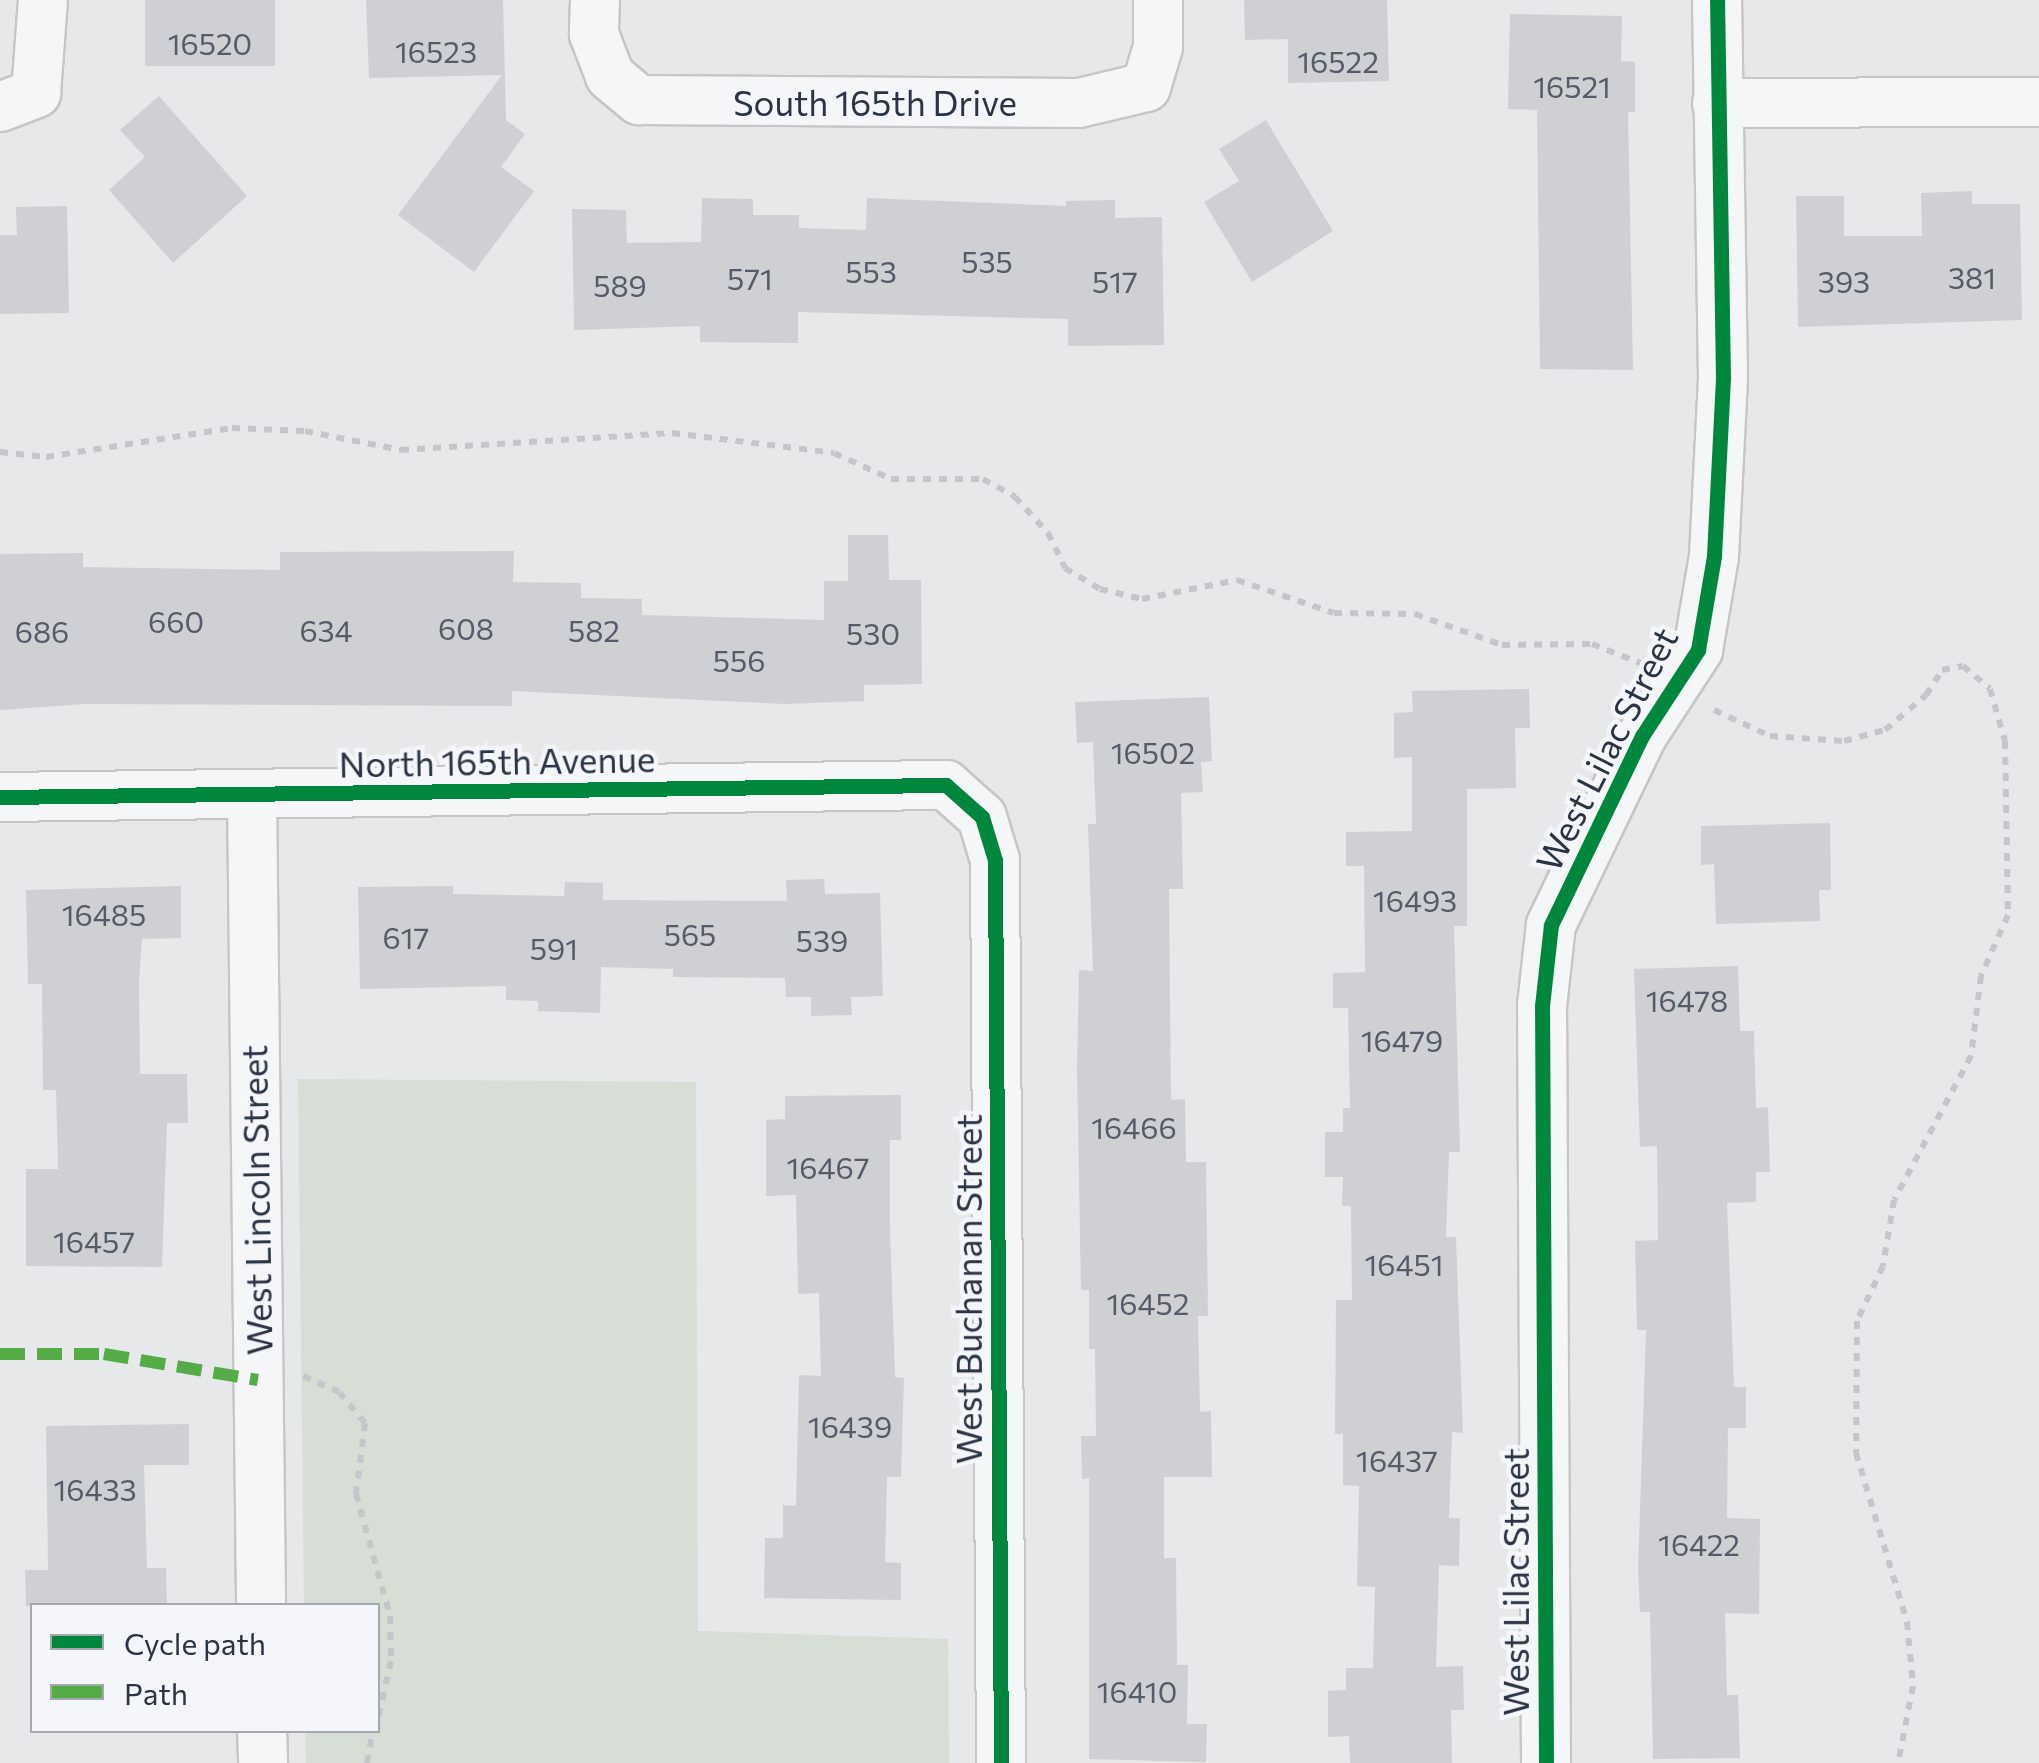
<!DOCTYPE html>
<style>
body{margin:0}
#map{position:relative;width:2039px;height:1763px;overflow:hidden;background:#e6e8ea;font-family:Commissioner,sans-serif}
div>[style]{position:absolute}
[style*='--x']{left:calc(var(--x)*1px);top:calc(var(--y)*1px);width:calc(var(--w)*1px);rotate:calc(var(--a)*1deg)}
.green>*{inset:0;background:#d6ded6}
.building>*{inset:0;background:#ced0d3;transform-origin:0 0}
.path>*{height:6px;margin-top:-3px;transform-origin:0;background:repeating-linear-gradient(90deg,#c5c6ca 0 8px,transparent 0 16px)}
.roads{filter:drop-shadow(2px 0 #c4c6c8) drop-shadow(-2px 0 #c4c6c8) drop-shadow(0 2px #c4c6c8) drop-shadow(0 -2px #c4c6c8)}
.minor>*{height:48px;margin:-24px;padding:0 24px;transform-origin:24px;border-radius:24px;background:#f5f6f7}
.quiet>*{height:12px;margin-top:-6px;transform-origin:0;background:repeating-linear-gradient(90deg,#54ac47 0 25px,transparent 0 37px)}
.cycleway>*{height:15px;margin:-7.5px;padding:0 7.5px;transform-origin:7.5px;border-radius:7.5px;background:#00873e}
span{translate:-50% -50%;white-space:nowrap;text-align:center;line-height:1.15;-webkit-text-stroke:9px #f4f6f9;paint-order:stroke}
.number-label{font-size:30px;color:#545c69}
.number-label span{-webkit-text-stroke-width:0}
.street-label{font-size:35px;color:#2b3445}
.legend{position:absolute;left:30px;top:1603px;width:350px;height:130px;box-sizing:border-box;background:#f4f6f9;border:2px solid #a4a8b1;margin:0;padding:12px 18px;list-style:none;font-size:30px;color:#2b3445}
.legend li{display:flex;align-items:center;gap:20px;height:50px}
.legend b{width:50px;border:2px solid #a4a8b1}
</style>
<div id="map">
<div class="green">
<div style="clip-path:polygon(298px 1079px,696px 1082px,698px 1631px,948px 1639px,949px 1763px,306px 1763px,305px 1731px,378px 1730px,378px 1606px,304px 1605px)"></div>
</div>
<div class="building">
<div style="left:145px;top:0;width:130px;height:66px"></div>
<div style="clip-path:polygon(366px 0,503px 0,506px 120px,525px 134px,501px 167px,534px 191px,474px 272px,398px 215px,502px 75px,369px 78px)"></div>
<div style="clip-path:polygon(1244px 0,1387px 0,1389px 81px,1288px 83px,1288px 39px,1245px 40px)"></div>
<div style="clip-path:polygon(1510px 14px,1622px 16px,1621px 61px,1635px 62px,1635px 112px,1628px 112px,1633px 370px,1540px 369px,1537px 110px,1508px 109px)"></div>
<div style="clip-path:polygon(159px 96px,247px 196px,173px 263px,109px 190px,145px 157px,120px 130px)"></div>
<div style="clip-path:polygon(1266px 120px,1333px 231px,1252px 282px,1204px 202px,1239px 181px,1219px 149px)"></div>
<div style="clip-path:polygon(1972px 191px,1972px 204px,2020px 204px,2022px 320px,1798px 327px,1796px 196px,1844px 196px,1844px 236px,1922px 236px,1921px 193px)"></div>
<div style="clip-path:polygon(702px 198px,753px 199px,753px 215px,799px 215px,799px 228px,866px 230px,867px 198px,1066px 206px,1066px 201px,1115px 200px,1115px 218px,1162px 217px,1164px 345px,1068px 346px,1068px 319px,798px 312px,798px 343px,700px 342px,700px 326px,574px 330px,572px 209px,626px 210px,627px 243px,701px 242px)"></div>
<div style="clip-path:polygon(67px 206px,69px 313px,0 314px,0 235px,17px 235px,16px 207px)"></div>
<div style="clip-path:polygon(848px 535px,888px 535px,889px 580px,921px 580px,922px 684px,864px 685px,864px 701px,785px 704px,512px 691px,512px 706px,85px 704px,0 710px,0 554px,83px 553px,83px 567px,280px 570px,280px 552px,514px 551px,513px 582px,581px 583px,581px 598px,642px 599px,642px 615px,824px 620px,824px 581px,848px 581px)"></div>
<div style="clip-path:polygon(1529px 689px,1530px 728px,1515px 728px,1516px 788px,1467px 789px,1467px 926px,1454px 926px,1460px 1152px,1449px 1152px,1446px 1237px,1456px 1237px,1463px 1433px,1452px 1432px,1449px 1518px,1460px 1518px,1459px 1566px,1439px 1565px,1436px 1667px,1463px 1666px,1464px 1710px,1451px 1710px,1452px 1763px,1350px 1763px,1349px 1736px,1328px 1737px,1328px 1691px,1346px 1690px,1346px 1668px,1373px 1668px,1375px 1587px,1357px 1586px,1359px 1486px,1343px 1485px,1343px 1434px,1335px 1434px,1336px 1300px,1352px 1300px,1351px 1206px,1342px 1206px,1343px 1177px,1325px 1177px,1325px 1132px,1343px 1132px,1343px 1108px,1350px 1108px,1348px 1008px,1333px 1008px,1333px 973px,1365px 972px,1364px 866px,1346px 866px,1346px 832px,1412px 831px,1412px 757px,1394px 758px,1394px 713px,1413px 712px,1412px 691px)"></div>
<div style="clip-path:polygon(1209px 697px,1212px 761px,1201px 762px,1203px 792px,1181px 793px,1183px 889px,1169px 889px,1171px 1100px,1185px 1099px,1186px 1162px,1206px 1162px,1208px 1316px,1198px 1316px,1200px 1412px,1211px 1411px,1212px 1477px,1164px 1477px,1164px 1558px,1176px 1558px,1177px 1665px,1188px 1665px,1187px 1724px,1207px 1724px,1206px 1762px,1089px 1759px,1089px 1478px,1082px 1479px,1081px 1436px,1096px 1436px,1095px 1349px,1089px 1349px,1089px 1290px,1081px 1290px,1077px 1068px,1079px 970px,1093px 971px,1088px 824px,1096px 824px,1093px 742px,1077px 743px,1075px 702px)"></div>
<div style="clip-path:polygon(1830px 823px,1831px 890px,1819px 890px,1820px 921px,1716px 924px,1714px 864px,1701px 865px,1701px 826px)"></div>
<div style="clip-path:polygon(824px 879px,825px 894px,880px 893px,883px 996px,851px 997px,852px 1015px,811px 1016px,811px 997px,786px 997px,785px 978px,673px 977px,673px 969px,601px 967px,600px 1013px,538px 1011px,538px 1001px,506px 1000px,506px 986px,360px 989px,358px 887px,453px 886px,453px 894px,564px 896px,565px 882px,603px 883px,603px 900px,787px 901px,786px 880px)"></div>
<div style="clip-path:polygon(181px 886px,181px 938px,142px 939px,139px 981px,140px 1074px,187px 1074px,188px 1123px,167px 1123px,162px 1267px,26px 1266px,26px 1169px,58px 1169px,56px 1090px,43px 1090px,42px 984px,28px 984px,26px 890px)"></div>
<div style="clip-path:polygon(1738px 966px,1740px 1031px,1754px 1031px,1756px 1108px,1768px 1107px,1770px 1172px,1756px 1172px,1756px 1202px,1727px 1203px,1734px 1387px,1746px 1387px,1746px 1428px,1728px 1428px,1727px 1518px,1760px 1519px,1759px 1614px,1725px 1613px,1727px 1695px,1738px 1695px,1740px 1758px,1653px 1759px,1650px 1612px,1640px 1612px,1638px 1569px,1646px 1330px,1637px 1330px,1635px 1241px,1658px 1240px,1657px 1146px,1640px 1147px,1634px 969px)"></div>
<div style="clip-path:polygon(901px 1095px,901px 1140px,890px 1140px,890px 1228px,895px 1377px,904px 1378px,901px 1477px,887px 1477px,885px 1562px,901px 1563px,901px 1600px,764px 1598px,765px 1538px,783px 1538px,783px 1505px,796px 1506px,799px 1375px,821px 1376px,819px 1293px,798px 1294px,796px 1195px,766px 1196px,766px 1120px,785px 1119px,785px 1096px)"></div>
<div style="clip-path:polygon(189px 1424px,189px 1465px,144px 1465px,147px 1568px,166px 1568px,167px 1606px,26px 1606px,25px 1570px,48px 1570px,46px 1426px)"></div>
</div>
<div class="path">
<div style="--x:0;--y:452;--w:46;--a:6.2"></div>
<div style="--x:46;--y:457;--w:188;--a:-8.9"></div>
<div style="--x:232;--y:428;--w:73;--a:2.4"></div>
<div style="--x:305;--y:431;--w:98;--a:11.2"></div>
<div style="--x:401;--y:450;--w:272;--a:-3.6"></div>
<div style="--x:672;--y:433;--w:163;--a:7"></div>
<div style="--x:834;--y:453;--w:63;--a:24.5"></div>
<div style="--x:891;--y:479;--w:92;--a:0"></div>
<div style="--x:983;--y:479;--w:37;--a:29"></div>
<div style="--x:1015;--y:497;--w:49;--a:47.5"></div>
<div style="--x:1048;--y:533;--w:39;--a:64"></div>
<div style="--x:1065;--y:568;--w:41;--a:31"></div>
<div style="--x:1100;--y:589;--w:43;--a:13.4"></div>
<div style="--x:1142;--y:599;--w:97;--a:-11.3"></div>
<div style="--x:1237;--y:580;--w:102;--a:18.8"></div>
<div style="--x:1334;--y:613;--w:81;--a:0.7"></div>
<div style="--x:1415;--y:614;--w:92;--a:19.6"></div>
<div style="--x:1502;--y:645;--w:90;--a:-0.6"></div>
<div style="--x:1592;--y:644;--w:52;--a:21.6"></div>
<div style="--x:1714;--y:710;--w:62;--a:24.9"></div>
<div style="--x:1770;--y:736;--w:74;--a:3.9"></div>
<div style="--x:1844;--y:741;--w:42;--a:-15"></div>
<div style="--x:1885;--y:730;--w:54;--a:-40.5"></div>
<div style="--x:1926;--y:695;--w:30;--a:-57"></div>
<div style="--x:1942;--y:670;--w:21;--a:-11"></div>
<div style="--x:1963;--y:666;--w:35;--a:40"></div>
<div style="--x:1990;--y:689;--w:54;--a:73.9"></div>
<div style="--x:2005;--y:741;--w:174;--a:89"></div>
<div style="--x:2008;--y:915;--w:67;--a:113.9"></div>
<div style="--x:1981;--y:976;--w:81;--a:97.1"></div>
<div style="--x:1971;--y:1056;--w:163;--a:118.1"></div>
<div style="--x:1894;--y:1200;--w:67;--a:99.5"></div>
<div style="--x:1883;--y:1266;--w:61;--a:115.3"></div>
<div style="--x:1857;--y:1321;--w:132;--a:90.4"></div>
<div style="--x:1856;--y:1453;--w:177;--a:73.2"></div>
<div style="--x:1907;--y:1622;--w:64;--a:84.6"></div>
<div style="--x:1913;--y:1686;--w:78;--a:101"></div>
<div style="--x:303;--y:1376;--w:39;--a:24"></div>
<div style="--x:339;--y:1392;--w:40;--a:50"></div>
<div style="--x:365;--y:1423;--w:72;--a:97.2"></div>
<div style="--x:356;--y:1494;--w:127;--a:74.4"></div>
<div style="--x:390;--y:1616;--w:45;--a:88.7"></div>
<div style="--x:391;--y:1661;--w:58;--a:102.8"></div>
<div style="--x:367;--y:1763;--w:34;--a:-80"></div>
</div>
<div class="roads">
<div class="minor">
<div style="--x:595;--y:0;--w:34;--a:92"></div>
<div style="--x:594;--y:34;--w:45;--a:69.1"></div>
<div style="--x:610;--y:76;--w:38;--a:40"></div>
<div style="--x:639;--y:100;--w:440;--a:0.4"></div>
<div style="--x:1079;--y:103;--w:69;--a:-13.4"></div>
<div style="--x:1146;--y:87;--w:42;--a:-73.3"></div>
<div style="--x:1158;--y:47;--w:47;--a:-90"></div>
<div style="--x:1717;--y:103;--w:322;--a:-0.2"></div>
<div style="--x:0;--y:107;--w:39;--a:-21"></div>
<div style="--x:36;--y:93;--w:93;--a:-85.7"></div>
<div style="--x:252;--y:794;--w:812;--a:89.36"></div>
<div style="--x:0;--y:797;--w:946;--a:-0.73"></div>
<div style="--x:946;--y:785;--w:48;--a:41.6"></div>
<div style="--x:982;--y:817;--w:45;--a:73.2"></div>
<div style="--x:995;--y:860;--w:903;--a:89.62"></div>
<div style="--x:262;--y:1730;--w:33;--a:88"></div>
<div style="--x:1546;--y:1763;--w:757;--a:-90.3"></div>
<div style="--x:1542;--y:1006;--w:81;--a:-83.7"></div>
<div style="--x:1551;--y:925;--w:210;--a:-64.3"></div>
<div style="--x:1642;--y:736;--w:103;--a:-56.9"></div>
<div style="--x:1698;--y:650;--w:95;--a:-80.3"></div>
<div style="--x:1714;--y:556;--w:177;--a:-87.1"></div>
<div style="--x:1723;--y:379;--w:379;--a:-90.9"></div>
</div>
</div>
<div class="quiet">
<div style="--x:0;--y:1354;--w:104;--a:0"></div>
<div style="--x:104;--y:1354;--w:156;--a:9.6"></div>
</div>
<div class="cycleway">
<div style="--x:0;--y:797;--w:946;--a:-0.73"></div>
<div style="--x:946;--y:785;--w:48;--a:41.6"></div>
<div style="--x:982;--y:817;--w:45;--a:73.2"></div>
<div style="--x:995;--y:860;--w:903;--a:89.62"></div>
<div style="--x:1546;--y:1763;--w:757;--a:-90.3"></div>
<div style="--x:1542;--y:1006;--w:81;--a:-83.7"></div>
<div style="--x:1551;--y:925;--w:210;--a:-64.3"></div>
<div style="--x:1642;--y:736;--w:103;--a:-56.9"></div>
<div style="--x:1698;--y:650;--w:95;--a:-80.3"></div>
<div style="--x:1714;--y:556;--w:177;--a:-87.1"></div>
<div style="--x:1723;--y:379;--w:379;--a:-90.9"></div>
</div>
<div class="number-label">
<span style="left:210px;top:43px">16520</span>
<span style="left:436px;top:51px">16523</span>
<span style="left:1338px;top:61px">16522</span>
<span style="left:1572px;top:86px">16521</span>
<span style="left:987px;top:261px">535</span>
<span style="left:871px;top:271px">553</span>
<span style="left:1972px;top:277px">381</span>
<span style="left:750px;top:278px">571</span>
<span style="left:1115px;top:281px">517</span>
<span style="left:1844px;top:281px">393</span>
<span style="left:620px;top:285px">589</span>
<span style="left:176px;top:621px">660</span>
<span style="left:466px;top:628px">608</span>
<span style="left:326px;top:630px">634</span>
<span style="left:594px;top:630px">582</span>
<span style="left:42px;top:631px">686</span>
<span style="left:873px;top:633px">530</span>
<span style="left:739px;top:660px">556</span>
<span style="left:1153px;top:752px">16502</span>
<span style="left:1415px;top:900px">16493</span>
<span style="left:104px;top:914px">16485</span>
<span style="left:690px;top:934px">565</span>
<span style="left:406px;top:937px">617</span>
<span style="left:822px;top:940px">539</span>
<span style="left:554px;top:948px">591</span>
<span style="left:1687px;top:1000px">16478</span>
<span style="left:1402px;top:1040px">16479</span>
<span style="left:1134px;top:1127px">16466</span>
<span style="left:828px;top:1167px">16467</span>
<span style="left:94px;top:1241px">16457</span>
<span style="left:1404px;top:1264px">16451</span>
<span style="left:1148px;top:1303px">16452</span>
<span style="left:850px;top:1426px">16439</span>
<span style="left:1397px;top:1460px">16437</span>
<span style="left:95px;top:1489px">16433</span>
<span style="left:1699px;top:1544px">16422</span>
<span style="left:1137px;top:1691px">16410</span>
</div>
<div class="street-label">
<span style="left:875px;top:102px">South 165th Drive</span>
<span style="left:1606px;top:749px;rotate:-63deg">West Lilac Street</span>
<span style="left:497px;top:761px;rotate:-1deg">North 165th Avenue</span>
<span style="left:256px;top:1200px;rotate:-91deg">West Lincoln Street</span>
<span style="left:968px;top:1289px;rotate:-90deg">West Buchanan Street</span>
<span style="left:1515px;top:1582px;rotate:-90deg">West Lilac Street</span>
</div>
<ul class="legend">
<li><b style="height:12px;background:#00873e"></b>Cycle path</li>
<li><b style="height:12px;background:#54ac47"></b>Path</li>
</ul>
</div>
